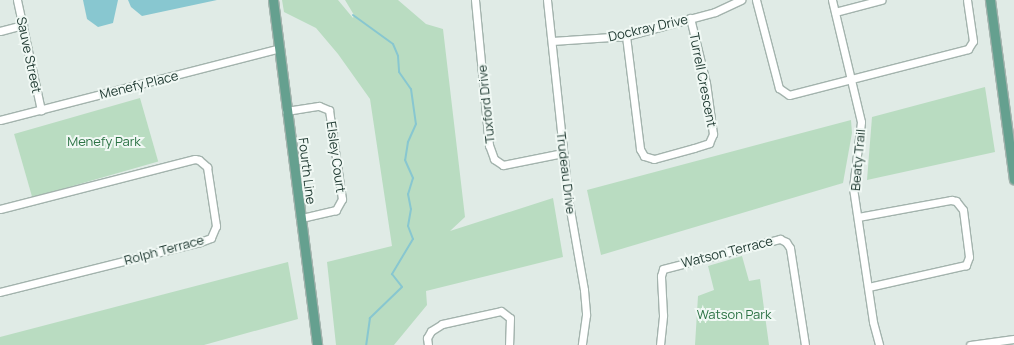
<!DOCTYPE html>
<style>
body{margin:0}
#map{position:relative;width:1014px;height:345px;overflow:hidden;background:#e0ebe6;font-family:Manrope,sans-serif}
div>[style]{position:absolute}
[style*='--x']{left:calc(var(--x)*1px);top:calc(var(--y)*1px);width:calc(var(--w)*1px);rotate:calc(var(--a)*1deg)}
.green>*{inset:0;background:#b9dcc1;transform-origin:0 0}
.water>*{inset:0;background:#88c7d0}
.stream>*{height:2px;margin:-1px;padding:0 1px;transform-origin:1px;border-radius:1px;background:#88c7d0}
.roads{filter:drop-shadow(1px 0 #a3b3ad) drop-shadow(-1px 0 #a3b3ad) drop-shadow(0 1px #a3b3ad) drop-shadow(0 -1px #a3b3ad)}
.minor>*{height:7px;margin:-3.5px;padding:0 3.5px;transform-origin:3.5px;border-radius:3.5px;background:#fff}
.major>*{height:9px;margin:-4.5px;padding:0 4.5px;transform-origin:4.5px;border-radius:4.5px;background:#65a08f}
span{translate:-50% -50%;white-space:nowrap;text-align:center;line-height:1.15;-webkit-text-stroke:4px #f0f8f4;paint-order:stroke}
.street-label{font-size:13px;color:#213b33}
.park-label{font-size:13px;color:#2b7244}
</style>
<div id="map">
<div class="green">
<div style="clip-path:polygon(282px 0,338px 0,353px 18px,354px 15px,345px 0,398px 0,426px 24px,443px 29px,465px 217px,450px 231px,553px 198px,563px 257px,426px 291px,427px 305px,394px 345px,336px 345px,327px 262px,392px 246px,370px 99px,338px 54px,316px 28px,284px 12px)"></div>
<div style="clip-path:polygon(985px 87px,995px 152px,867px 180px,872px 117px)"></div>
<div style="left:140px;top:98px;width:66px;height:131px;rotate:74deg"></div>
<div style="clip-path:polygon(851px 120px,852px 133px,843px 183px,601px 255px,587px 190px)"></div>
<div style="clip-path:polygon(742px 256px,749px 281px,760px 279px,769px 345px,695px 345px,698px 296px,714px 290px,708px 266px)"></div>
<div style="clip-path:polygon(288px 262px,298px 319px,204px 345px,0 345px,0 337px)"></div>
</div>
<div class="water">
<div style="clip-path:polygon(118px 0,113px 23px,98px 27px,87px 19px,83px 0)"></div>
<div style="clip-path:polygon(128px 0,217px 0,142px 16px,131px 7px)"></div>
</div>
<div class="stream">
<div style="--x:353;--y:15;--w:49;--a:35.9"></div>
<div style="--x:393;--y:44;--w:13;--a:67"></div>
<div style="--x:398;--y:56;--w:16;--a:86"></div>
<div style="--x:399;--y:72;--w:21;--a:55"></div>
<div style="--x:411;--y:89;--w:35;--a:82"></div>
<div style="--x:416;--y:124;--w:20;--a:114"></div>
<div style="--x:408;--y:142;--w:18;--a:99"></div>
<div style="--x:405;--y:160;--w:20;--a:66"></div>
<div style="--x:413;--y:178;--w:17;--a:107"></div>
<div style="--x:408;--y:194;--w:15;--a:79"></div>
<div style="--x:411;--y:209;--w:17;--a:100"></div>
<div style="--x:408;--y:226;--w:14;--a:69"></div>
<div style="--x:413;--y:239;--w:41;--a:121"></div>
<div style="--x:392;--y:274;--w:16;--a:52"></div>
<div style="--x:402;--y:287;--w:45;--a:135.9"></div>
<div style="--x:370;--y:318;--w:27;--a:98"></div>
</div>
<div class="roads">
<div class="minor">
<div style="--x:17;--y:0;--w:113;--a:77.7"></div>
<div style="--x:475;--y:0;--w:146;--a:84.5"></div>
<div style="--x:489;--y:145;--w:15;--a:70"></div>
<div style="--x:494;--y:159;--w:11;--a:34"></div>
<div style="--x:503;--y:165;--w:61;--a:-11.3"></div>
<div style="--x:547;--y:0;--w:199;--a:83.9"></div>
<div style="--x:568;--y:198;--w:93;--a:80.1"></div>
<div style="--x:584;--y:290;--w:25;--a:85"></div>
<div style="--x:586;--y:315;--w:30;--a:98"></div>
<div style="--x:756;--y:0;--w:91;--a:75.4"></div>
<div style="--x:779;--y:88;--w:12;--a:35"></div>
<div style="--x:789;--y:95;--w:185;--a:-14.4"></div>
<div style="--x:968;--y:49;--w:9;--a:-58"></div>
<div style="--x:973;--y:41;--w:41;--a:-98.3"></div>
<div style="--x:832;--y:0;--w:125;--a:76.6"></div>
<div style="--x:861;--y:122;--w:66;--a:96.9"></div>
<div style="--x:853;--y:188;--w:135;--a:81.5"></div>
<div style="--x:873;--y:322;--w:24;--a:75"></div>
<div style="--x:835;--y:12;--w:48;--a:-14.6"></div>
<div style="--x:0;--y:31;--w:24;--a:-15"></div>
<div style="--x:626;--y:36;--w:114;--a:82.9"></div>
<div style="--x:640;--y:149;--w:8;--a:60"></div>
<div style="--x:644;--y:156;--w:10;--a:17"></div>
<div style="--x:654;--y:159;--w:41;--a:-15.4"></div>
<div style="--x:694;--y:148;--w:16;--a:-18"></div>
<div style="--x:709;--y:143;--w:10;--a:-66"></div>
<div style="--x:713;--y:134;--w:51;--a:-97.8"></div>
<div style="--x:706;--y:83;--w:67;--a:-103.8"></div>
<div style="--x:552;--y:41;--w:74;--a:-3.9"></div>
<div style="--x:626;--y:36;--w:92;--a:-15.1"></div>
<div style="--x:715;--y:12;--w:29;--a:-25"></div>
<div style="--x:286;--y:111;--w:33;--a:-9"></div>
<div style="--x:319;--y:106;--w:11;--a:22"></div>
<div style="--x:329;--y:110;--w:90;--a:81.7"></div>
<div style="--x:342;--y:199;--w:13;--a:119"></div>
<div style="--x:336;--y:210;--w:37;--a:167"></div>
<div style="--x:0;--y:120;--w:286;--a:-14.4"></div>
<div style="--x:0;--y:209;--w:201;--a:-14.4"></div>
<div style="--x:195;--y:159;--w:4;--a:14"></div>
<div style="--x:199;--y:160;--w:11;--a:41"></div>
<div style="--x:207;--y:167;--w:60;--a:81.3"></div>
<div style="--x:216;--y:226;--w:13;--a:113"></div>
<div style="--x:211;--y:238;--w:12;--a:160"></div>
<div style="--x:200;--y:242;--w:206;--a:166"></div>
<div style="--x:858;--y:217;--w:95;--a:-10.4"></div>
<div style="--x:951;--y:200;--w:5;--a:11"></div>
<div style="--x:956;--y:201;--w:11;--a:52"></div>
<div style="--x:963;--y:210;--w:47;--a:82.7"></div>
<div style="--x:969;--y:257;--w:9;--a:111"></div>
<div style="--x:966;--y:265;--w:100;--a:167.3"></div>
<div style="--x:428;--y:345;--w:7;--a:-98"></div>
<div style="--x:427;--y:338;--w:8;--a:-60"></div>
<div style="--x:431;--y:331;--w:13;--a:-32"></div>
<div style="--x:442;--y:324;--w:60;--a:-12.4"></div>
<div style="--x:501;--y:311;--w:11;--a:38"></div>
<div style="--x:510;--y:318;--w:27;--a:92"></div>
<div style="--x:660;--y:345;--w:30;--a:-84"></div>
<div style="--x:663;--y:315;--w:39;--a:-93"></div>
<div style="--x:661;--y:276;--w:7;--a:-74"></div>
<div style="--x:663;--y:269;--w:121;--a:-14.4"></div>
<div style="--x:780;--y:239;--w:7;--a:27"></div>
<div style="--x:786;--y:242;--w:7;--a:56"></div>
<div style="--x:790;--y:248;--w:98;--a:81.2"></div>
<div style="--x:970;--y:345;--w:44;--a:-7.8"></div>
</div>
<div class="major">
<div style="--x:273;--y:0;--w:348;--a:82.7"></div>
<div style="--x:990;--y:0;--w:181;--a:82.4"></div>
</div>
</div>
<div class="street-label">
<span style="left:648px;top:28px;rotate:-13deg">Dockray Drive</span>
<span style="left:29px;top:55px;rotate:78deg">Sauve Street</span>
<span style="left:703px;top:80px;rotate:79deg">Turrell Crescent</span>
<span style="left:139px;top:85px;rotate:-14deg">Menefy Place</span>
<span style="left:486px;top:104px;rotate:-96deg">Tuxford Drive</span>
<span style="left:336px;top:157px;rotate:82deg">Elsley Court</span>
<span style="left:858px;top:160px;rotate:-85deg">Beaty Trail</span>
<span style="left:307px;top:171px;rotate:83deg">Fourth Line</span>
<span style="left:566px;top:173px;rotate:83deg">Trudeau Drive</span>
<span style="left:164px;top:250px;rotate:-15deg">Rolph Terrace</span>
<span style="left:727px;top:252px;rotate:-14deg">Watson Terrace</span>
</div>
<div class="park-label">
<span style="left:104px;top:141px">Menefy Park</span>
<span style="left:734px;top:314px">Watson Park</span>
</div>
</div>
